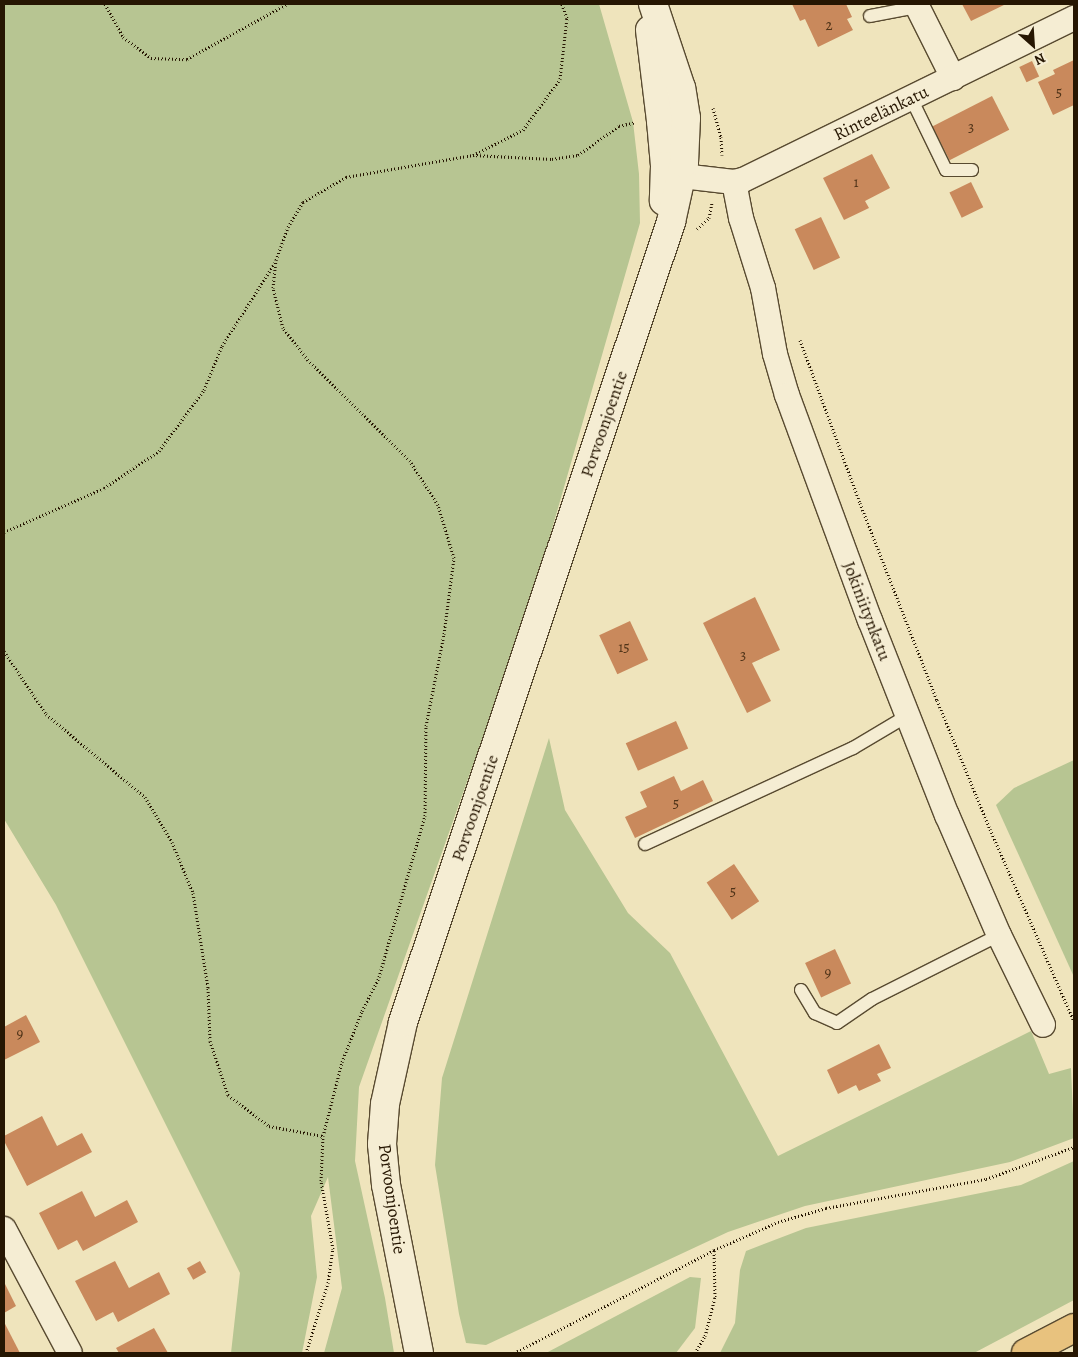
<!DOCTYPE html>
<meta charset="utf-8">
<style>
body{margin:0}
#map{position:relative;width:1078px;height:1357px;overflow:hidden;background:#efe4bc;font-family:Alegreya,serif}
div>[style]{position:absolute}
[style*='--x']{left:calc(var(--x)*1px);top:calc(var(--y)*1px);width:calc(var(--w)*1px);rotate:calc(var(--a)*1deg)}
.green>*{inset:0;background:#b7c592}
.building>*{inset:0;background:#c9895c;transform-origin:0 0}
.path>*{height:3px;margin-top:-1.5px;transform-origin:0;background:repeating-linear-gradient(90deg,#261602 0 1px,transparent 0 3.5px)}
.roads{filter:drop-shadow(1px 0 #584a30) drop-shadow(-1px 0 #584a30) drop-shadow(0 1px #584a30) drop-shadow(0 -1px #584a30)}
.service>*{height:12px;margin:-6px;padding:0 6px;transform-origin:6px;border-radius:6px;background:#f5edd3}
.minor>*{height:24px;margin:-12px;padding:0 12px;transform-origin:12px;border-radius:12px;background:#f5edd3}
.tertiary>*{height:28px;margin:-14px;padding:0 14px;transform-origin:14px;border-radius:14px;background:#f5edd3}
.motorway>*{height:28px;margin:-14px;padding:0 14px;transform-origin:14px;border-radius:14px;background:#e8c27e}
span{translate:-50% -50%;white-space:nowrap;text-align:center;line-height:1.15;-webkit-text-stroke:5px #f5edd3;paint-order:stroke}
.number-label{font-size:15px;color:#4f3318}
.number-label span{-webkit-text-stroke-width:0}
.street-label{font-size:18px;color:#261602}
.frame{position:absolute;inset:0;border:5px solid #261602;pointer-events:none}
.north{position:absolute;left:1008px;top:20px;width:50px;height:50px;-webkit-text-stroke:4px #f5edd3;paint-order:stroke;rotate:154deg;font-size:14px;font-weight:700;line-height:20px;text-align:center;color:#261602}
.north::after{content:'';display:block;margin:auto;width:18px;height:22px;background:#261602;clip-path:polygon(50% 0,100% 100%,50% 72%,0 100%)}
</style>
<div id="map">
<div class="green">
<div style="clip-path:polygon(4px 4px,599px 4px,633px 122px,639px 174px,640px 223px,533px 595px,359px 1087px,355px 1161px,385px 1298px,394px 1353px,324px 1353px,342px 1288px,328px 1177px,311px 1216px,317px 1277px,302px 1353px,231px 1353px,240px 1273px,56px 905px,4px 819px)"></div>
<div style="clip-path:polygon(549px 738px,565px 810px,628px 913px,670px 953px,778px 1156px,1031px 1031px,1049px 1074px,1071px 1068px,1074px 1138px,1010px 1162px,805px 1206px,728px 1232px,486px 1345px,466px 1343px,459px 1314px,435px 1165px,442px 1078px)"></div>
<div style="clip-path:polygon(1074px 760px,1074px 977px,996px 805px,1014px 788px)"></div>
<div style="clip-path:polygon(1074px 1161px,1074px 1300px,974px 1353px,720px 1353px,735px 1323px,740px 1270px,746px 1251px,806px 1228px,1021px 1185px)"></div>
<div style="clip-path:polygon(690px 1277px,701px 1278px,695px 1328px,676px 1353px,546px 1353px)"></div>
</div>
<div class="building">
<div style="clip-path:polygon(792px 4px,846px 4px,852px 17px,847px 19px,853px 30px,818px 47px,805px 19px,800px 21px)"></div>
<div style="clip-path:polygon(962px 4px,1006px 4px,971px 21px)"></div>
<div style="clip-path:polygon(1074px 60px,1074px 105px,1053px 115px,1038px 82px,1055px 74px,1053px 70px)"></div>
<div style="left:1032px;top:61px;width:17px;height:14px;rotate:65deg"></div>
<div style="left:992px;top:96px;width:38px;height:67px;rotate:63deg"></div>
<div style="clip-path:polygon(872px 154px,890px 188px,865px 201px,869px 208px,844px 220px,823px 178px)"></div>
<div style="left:971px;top:182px;width:28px;height:24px;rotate:64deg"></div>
<div style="left:821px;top:217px;width:45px;height:29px;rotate:65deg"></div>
<div style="clip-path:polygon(755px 597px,780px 650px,752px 663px,771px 701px,747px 713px,703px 623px)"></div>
<div style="left:630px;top:621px;width:43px;height:34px;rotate:65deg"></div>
<div style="left:676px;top:721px;width:30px;height:55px;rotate:66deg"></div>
<div style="clip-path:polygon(674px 776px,681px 791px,703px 780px,713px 801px,635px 838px,625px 817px,647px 807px,640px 792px)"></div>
<div style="left:734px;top:864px;width:45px;height:33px;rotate:56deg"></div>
<div style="left:835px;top:949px;width:38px;height:33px;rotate:65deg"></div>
<div style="clip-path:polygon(26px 1015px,40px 1042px,4px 1060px,4px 1027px)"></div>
<div style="clip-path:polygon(879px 1044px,891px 1068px,877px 1074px,881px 1081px,859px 1091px,856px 1085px,838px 1094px,827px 1070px)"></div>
<div style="clip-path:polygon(42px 1116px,57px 1146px,82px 1133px,92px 1152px,27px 1186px,4px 1141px,4px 1136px)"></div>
<div style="clip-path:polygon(82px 1191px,95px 1217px,127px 1200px,138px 1222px,83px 1251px,77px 1240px,58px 1250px,39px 1213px)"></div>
<div style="clip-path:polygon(115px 1261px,129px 1288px,159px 1272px,170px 1294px,118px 1322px,113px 1312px,96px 1321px,75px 1281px)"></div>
<div style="left:200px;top:1261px;width:13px;height:15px;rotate:61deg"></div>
<div style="clip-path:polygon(4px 1282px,16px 1306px,4px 1313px)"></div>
<div style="clip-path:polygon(4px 1322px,20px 1353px,4px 1353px)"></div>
<div style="clip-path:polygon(154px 1328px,168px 1353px,119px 1353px,116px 1348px)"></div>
</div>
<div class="path">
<div style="--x:105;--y:4;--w:38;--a:61"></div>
<div style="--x:123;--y:37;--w:35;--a:37"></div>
<div style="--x:151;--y:58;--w:36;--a:2"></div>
<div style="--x:187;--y:59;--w:114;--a:-28.8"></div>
<div style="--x:713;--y:108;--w:30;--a:75"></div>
<div style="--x:721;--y:137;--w:18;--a:87"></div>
<div style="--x:473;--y:155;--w:56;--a:-26.6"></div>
<div style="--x:523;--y:130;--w:63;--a:-54"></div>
<div style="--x:560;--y:79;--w:61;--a:-83.5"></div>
<div style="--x:567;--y:18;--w:15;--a:-110"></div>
<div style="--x:697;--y:229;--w:16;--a:-43"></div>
<div style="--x:709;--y:218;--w:15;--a:-79"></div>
<div style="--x:800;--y:340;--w:174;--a:69.8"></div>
<div style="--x:860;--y:503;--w:212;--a:68.7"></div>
<div style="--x:937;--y:700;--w:139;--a:67.7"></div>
<div style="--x:990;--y:829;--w:210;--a:66.4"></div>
<div style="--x:4;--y:532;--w:109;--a:-23.7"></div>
<div style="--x:104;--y:488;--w:66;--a:-33.9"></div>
<div style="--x:159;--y:451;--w:76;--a:-53.6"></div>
<div style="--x:204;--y:390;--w:48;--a:-67.8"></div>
<div style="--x:222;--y:346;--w:101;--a:-57.6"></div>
<div style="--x:4;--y:651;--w:76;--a:56.3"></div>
<div style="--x:46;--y:714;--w:129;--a:40"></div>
<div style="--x:145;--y:797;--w:52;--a:59"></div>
<div style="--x:172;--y:842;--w:55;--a:67.6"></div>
<div style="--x:193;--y:893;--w:96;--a:81"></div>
<div style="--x:208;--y:988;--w:53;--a:87.8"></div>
<div style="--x:210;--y:1041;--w:57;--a:71.6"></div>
<div style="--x:228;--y:1095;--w:51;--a:37.1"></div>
<div style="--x:269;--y:1126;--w:55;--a:10.5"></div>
<div style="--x:306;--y:1353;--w:73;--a:-72.6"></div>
<div style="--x:328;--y:1283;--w:34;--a:-82"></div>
<div style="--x:333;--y:1249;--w:69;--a:-100"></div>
<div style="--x:321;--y:1181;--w:45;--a:-87.5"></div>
<div style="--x:323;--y:1136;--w:76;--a:-75.6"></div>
<div style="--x:342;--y:1062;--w:55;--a:-68.6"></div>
<div style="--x:362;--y:1011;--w:38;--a:-63"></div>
<div style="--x:379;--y:977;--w:167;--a:-74.1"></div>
<div style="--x:425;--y:816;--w:90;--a:-89.4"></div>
<div style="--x:426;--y:726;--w:94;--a:-78.9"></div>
<div style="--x:444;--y:634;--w:77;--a:-82.5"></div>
<div style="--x:454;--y:558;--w:55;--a:-106.8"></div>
<div style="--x:438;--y:505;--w:52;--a:-122.5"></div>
<div style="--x:410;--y:461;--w:144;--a:-135.3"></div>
<div style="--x:308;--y:360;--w:41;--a:-128"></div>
<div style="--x:283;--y:328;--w:41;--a:-104"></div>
<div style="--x:273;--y:288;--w:28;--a:-84"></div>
<div style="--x:276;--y:260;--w:35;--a:-70"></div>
<div style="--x:288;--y:227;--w:29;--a:-59"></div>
<div style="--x:303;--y:202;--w:50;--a:-30.2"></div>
<div style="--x:346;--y:177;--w:129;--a:-9.8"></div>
<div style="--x:473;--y:155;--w:79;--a:2.9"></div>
<div style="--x:552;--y:159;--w:26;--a:-9"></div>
<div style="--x:578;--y:155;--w:50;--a:-35.3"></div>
<div style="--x:619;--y:126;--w:17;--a:-13"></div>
<div style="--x:514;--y:1353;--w:225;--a:-27.2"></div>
<div style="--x:714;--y:1250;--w:70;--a:-23.6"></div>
<div style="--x:778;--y:1222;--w:50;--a:-16.3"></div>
<div style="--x:826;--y:1208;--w:163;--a:-10.3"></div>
<div style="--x:986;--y:1179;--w:94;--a:-20"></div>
<div style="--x:695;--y:1353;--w:20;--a:-60"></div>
<div style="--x:705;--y:1336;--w:40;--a:-75.6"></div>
<div style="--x:715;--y:1297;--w:47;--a:-91.2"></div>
</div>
<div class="roads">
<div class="service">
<div style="--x:870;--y:16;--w:48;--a:-10.8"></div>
<div style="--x:911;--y:98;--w:80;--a:64.1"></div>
<div style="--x:946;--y:170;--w:26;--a:0"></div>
<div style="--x:645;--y:844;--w:229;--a:-24.8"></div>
<div style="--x:853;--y:748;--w:63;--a:-30.7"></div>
<div style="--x:801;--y:990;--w:27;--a:59"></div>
<div style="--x:815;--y:1013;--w:24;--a:24"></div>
<div style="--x:837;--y:1023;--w:42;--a:-34.4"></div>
<div style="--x:872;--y:999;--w:142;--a:-26.7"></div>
</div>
<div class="minor">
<div style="--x:916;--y:4;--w:83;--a:63.4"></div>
<div style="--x:682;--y:176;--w:52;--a:6.6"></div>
<div style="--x:734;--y:182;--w:9;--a:-13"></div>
<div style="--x:743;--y:180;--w:369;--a:-26.1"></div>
<div style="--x:734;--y:182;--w:37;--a:79"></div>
<div style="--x:741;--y:218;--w:73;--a:72.6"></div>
<div style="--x:763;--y:288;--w:67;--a:79.7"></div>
<div style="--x:775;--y:354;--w:43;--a:73.7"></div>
<div style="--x:787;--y:395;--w:240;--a:69.8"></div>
<div style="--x:870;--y:620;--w:210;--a:68.5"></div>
<div style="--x:947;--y:815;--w:131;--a:66.6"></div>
<div style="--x:999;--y:935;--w:100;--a:63.9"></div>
<div style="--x:4;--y:1229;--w:140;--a:62"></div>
</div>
<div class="tertiary">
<div style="--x:650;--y:30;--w:92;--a:83.1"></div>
<div style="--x:661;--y:121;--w:45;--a:84.9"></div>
<div style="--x:665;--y:166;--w:35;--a:92"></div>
<div style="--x:419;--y:1353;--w:171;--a:-101.1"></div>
<div style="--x:386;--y:1185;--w:41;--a:-95.6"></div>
<div style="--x:382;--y:1144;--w:40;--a:-85.7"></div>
<div style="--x:385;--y:1104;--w:84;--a:-77.6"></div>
<div style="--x:403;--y:1022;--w:844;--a:-71.48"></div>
<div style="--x:671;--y:222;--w:60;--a:-77.6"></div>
<div style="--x:684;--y:163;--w:45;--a:-87.5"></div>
<div style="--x:686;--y:118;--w:30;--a:-99"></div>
<div style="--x:681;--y:88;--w:89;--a:-108.4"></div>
</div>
<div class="motorway">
<div style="--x:1026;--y:1353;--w:54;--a:-27.5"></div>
</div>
</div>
<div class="number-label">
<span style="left:829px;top:26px">2</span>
<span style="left:1059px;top:93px">5</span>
<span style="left:971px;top:128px">3</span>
<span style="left:856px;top:183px">1</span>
<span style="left:624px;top:648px">15</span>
<span style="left:743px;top:656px">3</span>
<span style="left:676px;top:804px">5</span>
<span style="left:733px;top:892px">5</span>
<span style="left:828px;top:973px">9</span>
<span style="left:20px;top:1034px">9</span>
</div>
<div class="street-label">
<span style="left:881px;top:113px;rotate:-26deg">Rinteelänkatu</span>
<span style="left:604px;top:424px;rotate:-71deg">Porvoonjoentie</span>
<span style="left:867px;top:611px;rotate:69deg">Jokiniitynkatu</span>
<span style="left:475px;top:808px;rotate:-71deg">Porvoonjoentie</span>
<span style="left:392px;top:1199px;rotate:82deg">Porvoonjoentie</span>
</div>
<div class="frame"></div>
<div class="north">N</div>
</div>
